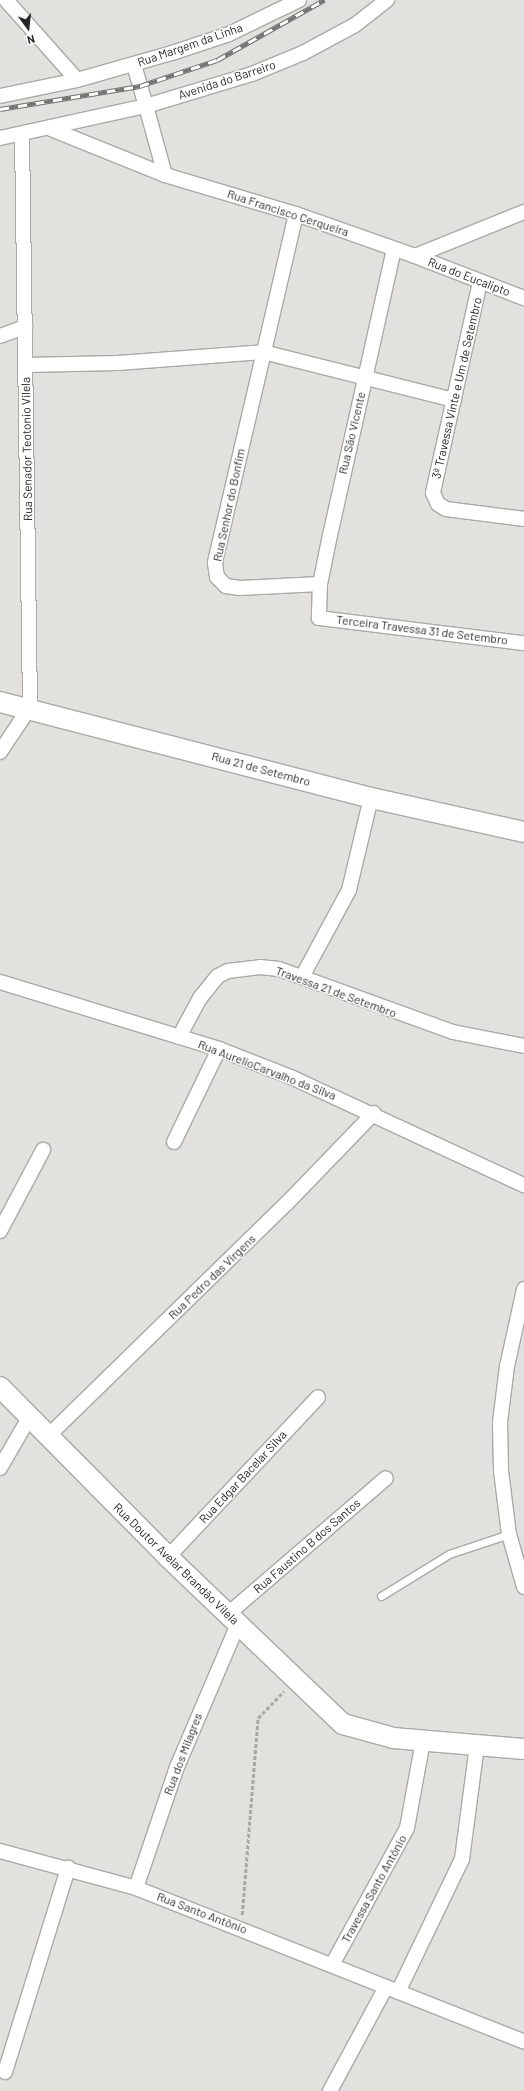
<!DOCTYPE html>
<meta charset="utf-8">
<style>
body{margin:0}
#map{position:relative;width:524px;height:2091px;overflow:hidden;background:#e2e1de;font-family:Barlow,sans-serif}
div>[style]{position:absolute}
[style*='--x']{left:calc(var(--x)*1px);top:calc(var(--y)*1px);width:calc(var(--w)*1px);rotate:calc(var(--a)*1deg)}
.path>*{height:2.5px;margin-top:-1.25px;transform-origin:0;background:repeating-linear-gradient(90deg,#a8a8a5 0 4px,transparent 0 6px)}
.roads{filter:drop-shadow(1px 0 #aaa9a6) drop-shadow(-1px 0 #aaa9a6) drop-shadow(0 1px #aaa9a6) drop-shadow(0 -1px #aaa9a6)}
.lane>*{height:7px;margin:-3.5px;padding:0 3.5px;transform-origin:3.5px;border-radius:3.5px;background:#fff}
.street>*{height:14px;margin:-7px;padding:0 7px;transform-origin:7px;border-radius:7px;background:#fff}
.secondary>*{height:20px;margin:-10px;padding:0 10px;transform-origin:10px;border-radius:10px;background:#fff}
.rail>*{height:4.5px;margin-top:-2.25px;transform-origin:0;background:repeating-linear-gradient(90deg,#fff 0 9px,#737371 0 18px);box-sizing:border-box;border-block:1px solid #737371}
span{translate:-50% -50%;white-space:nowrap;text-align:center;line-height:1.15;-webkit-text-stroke:3px #fff;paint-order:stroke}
.street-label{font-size:12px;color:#282827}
.north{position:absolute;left:8px;top:8px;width:40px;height:40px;-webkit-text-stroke:3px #fff;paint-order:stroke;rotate:165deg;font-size:11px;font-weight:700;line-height:16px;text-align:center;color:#282827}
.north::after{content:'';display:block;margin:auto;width:14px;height:18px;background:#282827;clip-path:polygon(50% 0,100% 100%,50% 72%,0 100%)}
</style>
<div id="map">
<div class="path">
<div style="--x:242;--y:1915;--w:198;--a:-85.4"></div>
<div style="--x:258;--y:1718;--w:37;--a:-46"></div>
</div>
<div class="roads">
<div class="lane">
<div style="--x:381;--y:1596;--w:80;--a:-31.7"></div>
<div style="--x:449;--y:1554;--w:63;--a:-18.4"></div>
</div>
<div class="street">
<div style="--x:6;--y:0;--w:107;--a:48.4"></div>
<div style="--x:0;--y:96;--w:79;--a:-11.7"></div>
<div style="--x:77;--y:80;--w:99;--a:-15.9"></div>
<div style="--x:172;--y:53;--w:60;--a:-18.4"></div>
<div style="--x:229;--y:34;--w:78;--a:-25.9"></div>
<div style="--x:51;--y:129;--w:123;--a:22"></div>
<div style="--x:165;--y:175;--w:137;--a:16.6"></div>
<div style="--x:296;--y:214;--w:126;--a:19.4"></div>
<div style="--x:415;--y:256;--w:118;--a:-22"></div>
<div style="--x:0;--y:138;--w:149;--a:-12.4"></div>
<div style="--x:146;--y:106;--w:43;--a:-106.3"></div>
<div style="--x:165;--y:175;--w:72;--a:-105.4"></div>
<div style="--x:146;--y:106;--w:111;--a:-16.8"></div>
<div style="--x:252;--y:74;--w:55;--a:-22.4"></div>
<div style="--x:303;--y:53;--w:59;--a:-28.3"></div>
<div style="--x:355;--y:25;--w:41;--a:-38"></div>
<div style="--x:296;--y:214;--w:358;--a:103.1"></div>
<div style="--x:215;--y:563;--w:14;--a:82"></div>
<div style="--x:217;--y:577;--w:13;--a:45"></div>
<div style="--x:226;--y:586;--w:14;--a:8"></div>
<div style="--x:240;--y:588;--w:80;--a:-2.9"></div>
<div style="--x:394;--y:249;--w:293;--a:102.6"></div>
<div style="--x:330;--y:535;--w:50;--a:101.5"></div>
<div style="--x:320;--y:584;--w:34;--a:92"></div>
<div style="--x:319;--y:618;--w:207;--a:7"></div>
<div style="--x:415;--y:256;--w:117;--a:21.1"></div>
<div style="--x:480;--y:282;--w:216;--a:102.6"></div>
<div style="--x:433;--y:493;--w:12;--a:66"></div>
<div style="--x:438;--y:504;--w:9;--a:32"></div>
<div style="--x:446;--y:509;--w:79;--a:7.3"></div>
<div style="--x:0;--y:336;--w:27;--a:-20"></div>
<div style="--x:26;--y:365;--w:92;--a:-1.2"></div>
<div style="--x:118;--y:363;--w:145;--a:-4.3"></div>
<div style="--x:263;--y:352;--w:197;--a:14.1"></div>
<div style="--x:0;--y:752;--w:54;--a:-56.3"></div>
<div style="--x:30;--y:707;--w:571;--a:-90.8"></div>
<div style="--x:302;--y:977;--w:99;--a:-61.6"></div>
<div style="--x:349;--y:890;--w:95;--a:-76.6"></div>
<div style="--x:0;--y:982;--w:229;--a:17"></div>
<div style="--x:219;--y:1049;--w:79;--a:21.4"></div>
<div style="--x:293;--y:1078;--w:255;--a:24.9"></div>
<div style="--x:179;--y:1037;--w:44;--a:-61.7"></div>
<div style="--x:200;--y:998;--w:28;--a:-51"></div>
<div style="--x:218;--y:976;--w:11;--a:-27"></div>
<div style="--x:228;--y:971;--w:32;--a:-7"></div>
<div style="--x:260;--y:967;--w:19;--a:6"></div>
<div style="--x:279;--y:969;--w:185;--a:19.9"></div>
<div style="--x:453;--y:1032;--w:72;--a:11.2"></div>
<div style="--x:174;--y:1142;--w:103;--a:-64.2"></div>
<div style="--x:0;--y:1231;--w:92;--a:-62"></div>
<div style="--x:524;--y:1289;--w:79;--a:102.4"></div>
<div style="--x:507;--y:1366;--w:56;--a:97.1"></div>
<div style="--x:500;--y:1422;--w:49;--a:88.8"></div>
<div style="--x:501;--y:1471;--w:64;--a:82.8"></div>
<div style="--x:509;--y:1534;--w:55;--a:74.2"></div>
<div style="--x:47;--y:1437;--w:335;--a:-44.3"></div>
<div style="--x:287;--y:1203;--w:125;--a:-46"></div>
<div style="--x:0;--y:1468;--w:58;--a:-59.9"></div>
<div style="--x:168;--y:1557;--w:219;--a:-46.8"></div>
<div style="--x:228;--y:1614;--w:208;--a:-40.7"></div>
<div style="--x:0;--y:1851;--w:141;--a:15.2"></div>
<div style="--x:136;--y:1888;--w:417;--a:21.6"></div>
<div style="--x:136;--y:1888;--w:128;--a:-71.3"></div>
<div style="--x:177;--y:1767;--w:155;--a:-66.9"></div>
<div style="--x:332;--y:1965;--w:156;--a:-61.3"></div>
<div style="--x:407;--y:1828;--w:88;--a:-79.6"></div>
<div style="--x:398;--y:1992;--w:148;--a:-64.3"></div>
<div style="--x:462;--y:1859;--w:115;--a:-82.5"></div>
<div style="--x:5;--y:2072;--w:214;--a:-72.8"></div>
<div style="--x:330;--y:2091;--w:118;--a:-61.7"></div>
</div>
<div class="secondary">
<div style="--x:0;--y:702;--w:383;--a:14.5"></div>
<div style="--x:371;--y:798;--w:157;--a:12.5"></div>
<div style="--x:0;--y:1387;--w:239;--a:45.3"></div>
<div style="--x:168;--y:1557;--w:242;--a:43.7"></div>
<div style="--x:343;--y:1724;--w:52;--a:15.6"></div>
<div style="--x:393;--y:1738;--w:131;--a:4.8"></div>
</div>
</div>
<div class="rail">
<div style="--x:0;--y:109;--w:142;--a:-9.3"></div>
<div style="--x:140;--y:86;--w:81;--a:-18.7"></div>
<div style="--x:217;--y:60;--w:123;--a:-29.3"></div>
</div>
<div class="street-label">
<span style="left:190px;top:45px;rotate:-19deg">Rua Margem da Linha</span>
<span style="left:227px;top:80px;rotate:-18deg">Avenida do Barreiro</span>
<span style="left:288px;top:213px;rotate:18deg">Rua Francisco Cerqueira</span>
<span style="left:469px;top:277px;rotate:21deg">Rua do Eucalipto</span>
<span style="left:457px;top:388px;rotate:-77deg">3ª Travessa Vinte e Um de Setembro</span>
<span style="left:352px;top:433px;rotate:-77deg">Rua São Vicente</span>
<span style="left:27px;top:449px;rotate:-91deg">Rua Senador Teotonio Vilela</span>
<span style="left:229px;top:505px;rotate:-78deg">Rua Senhor do Bonfim</span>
<span style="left:422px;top:630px;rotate:7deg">Terceira Travessa 31 de Setembro</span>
<span style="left:261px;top:769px;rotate:15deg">Rua 21 de Setembro</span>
<span style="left:336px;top:992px;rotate:20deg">Travessa 21 de Setembro</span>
<span style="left:267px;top:1070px;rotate:21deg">Rua AurelioCarvalho da Silva</span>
<span style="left:212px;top:1277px;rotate:-44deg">Rua Pedro das Virgens</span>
<span style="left:243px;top:1477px;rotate:-47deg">Rua Edgar Bacelar Silva</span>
<span style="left:307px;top:1546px;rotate:-41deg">Rua Faustino B dos Santos</span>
<span style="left:176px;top:1564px;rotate:44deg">Rua Doutor Avelar Brandão Vilela</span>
<span style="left:183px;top:1754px;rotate:-69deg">Rua dos Milagres</span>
<span style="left:374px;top:1889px;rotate:-61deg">Travessa Santo Antônio</span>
<span style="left:202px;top:1913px;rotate:21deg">Rua Santo Antônio</span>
</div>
<div class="north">N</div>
</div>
